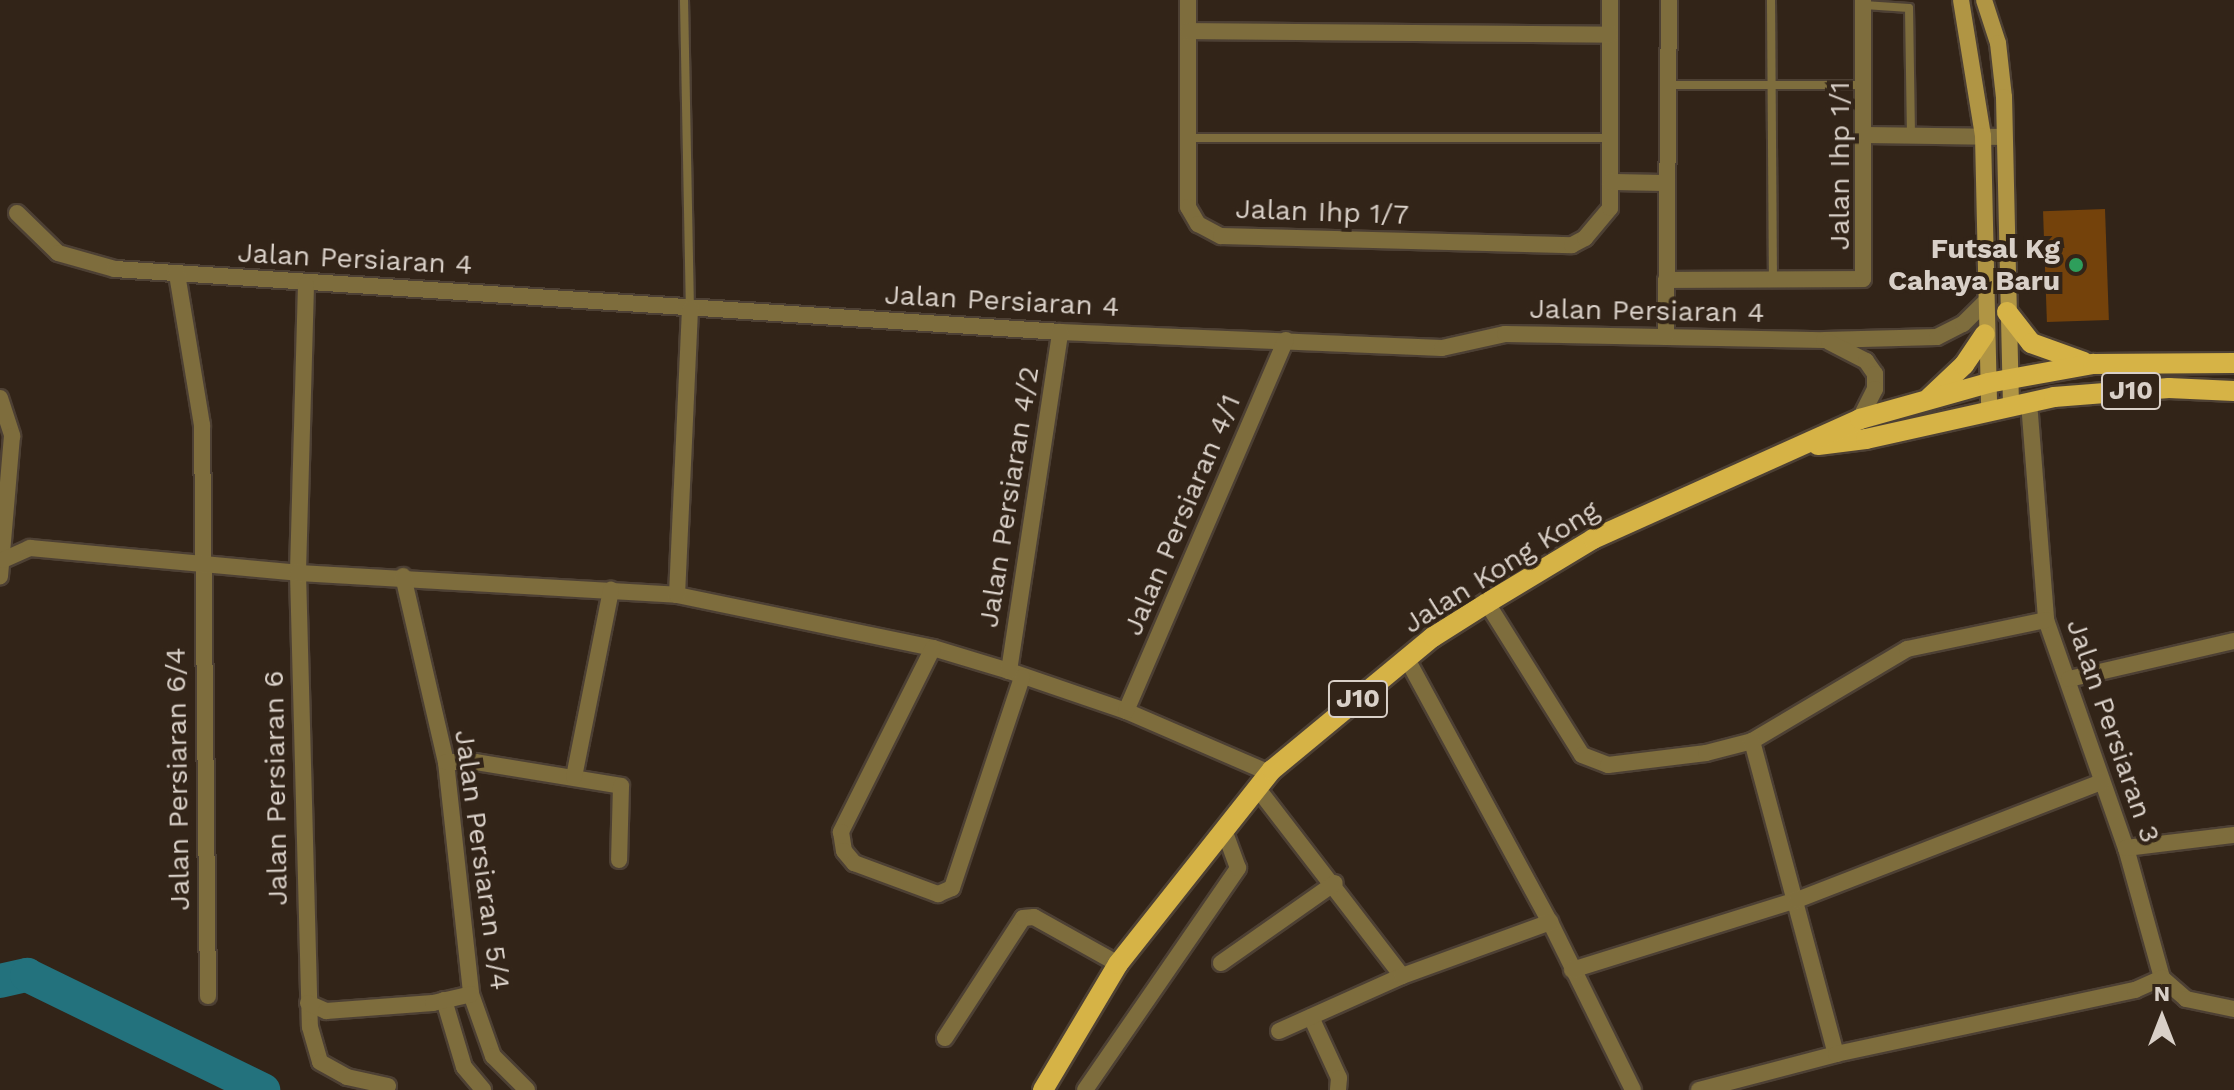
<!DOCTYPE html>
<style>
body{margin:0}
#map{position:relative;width:2234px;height:1090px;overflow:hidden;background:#322418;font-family:"Work Sans",sans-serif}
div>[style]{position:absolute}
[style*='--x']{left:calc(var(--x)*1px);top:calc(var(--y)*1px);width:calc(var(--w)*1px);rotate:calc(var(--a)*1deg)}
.green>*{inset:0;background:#74420b;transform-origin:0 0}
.river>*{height:34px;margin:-17px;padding:0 17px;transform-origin:17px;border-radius:17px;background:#23727d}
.roads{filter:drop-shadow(2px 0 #4d4034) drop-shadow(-2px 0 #4d4034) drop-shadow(0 2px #4d4034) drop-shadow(0 -2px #4d4034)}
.lane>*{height:8px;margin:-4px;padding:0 4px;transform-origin:4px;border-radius:4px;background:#7e6d3d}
.street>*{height:16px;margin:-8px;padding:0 8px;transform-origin:8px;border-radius:8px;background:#7e6d3d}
.secondary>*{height:16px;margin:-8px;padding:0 8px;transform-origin:8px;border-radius:8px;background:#b09544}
.primary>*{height:20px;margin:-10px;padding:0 10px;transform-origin:10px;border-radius:10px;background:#d6b346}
.dots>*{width:22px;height:22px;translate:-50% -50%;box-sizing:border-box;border:4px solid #322418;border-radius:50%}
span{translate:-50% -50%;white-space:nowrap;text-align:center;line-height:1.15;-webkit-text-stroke:8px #322418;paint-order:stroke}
.shield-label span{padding:2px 6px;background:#322418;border:2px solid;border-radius:6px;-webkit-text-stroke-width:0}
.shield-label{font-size:26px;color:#d9d0c8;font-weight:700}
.street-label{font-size:28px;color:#d9d0c8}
.poi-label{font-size:28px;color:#d9d0c8;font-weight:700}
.right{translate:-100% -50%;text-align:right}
.north{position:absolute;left:2122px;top:978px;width:80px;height:80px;-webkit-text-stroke:6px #322418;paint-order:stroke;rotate:0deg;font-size:22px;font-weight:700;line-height:32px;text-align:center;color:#d9d0c8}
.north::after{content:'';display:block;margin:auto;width:28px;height:36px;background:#d9d0c8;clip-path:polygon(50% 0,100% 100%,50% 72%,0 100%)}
</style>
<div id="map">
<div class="green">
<div style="left:2105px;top:209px;width:111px;height:62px;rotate:88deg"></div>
</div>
<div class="river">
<div style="--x:0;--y:981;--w:28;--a:-13"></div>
<div style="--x:27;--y:975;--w:263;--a:26"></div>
</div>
<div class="roads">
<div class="lane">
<div style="--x:684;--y:0;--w:307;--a:88.9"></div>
<div style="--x:1771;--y:0;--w:279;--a:89.6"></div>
<div style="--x:1864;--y:5;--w:45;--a:3.8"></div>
<div style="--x:1909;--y:8;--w:128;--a:89.1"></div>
<div style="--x:1669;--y:85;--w:194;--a:0"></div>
<div style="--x:1189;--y:138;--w:421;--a:0"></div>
</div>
<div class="street">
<div style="--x:1188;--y:0;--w:207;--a:90"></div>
<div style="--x:1188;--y:207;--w:20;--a:60"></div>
<div style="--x:1198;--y:224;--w:26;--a:28"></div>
<div style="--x:1221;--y:236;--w:351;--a:1.5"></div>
<div style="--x:1572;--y:245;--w:15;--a:-28"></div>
<div style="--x:1585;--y:238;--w:39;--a:-50"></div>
<div style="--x:1610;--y:208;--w:208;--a:-90"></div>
<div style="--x:1188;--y:31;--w:422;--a:0.5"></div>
<div style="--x:1866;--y:135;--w:138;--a:0.8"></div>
<div style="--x:1610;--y:182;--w:57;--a:1"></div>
<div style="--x:17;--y:213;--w:57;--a:44.3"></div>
<div style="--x:58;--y:253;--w:59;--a:15.7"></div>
<div style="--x:115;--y:269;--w:947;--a:3.81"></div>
<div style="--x:1060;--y:332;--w:382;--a:2.4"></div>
<div style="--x:1442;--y:348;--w:65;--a:-12.5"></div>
<div style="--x:1505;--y:334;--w:319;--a:1.1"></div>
<div style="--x:1824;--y:340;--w:113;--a:-1.5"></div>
<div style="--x:1937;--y:337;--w:29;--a:-27"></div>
<div style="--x:1963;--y:324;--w:30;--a:-45"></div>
<div style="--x:177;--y:274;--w:153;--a:80.6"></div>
<div style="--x:202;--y:425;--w:571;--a:89.4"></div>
<div style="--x:1666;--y:280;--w:197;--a:-0.3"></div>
<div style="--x:1863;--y:279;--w:279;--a:-90"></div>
<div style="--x:306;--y:285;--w:288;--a:91.6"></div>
<div style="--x:298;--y:573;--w:454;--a:88.5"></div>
<div style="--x:310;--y:1027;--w:36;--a:74"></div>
<div style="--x:320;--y:1062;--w:31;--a:29"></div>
<div style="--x:347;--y:1077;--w:42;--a:12.4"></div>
<div style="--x:1666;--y:337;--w:337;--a:-89.5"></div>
<div style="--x:1829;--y:342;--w:42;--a:27.2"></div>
<div style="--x:1866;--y:361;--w:16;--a:55"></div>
<div style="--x:1875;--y:374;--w:15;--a:90"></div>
<div style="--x:1875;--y:389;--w:34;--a:117"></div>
<div style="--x:0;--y:398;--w:40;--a:72"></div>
<div style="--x:12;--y:436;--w:141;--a:94.9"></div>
<div style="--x:2029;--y:402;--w:219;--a:85.5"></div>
<div style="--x:2046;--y:620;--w:242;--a:70.7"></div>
<div style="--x:2126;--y:848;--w:135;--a:74.5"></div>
<div style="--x:2162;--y:978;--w:32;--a:41"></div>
<div style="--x:2186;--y:999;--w:49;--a:11.8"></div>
<div style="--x:3;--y:560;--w:30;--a:-24"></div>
<div style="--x:30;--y:548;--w:269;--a:5.3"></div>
<div style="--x:298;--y:573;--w:380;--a:3.3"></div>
<div style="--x:677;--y:595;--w:261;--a:11.7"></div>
<div style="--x:933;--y:648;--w:79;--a:16.8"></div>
<div style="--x:1009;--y:671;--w:124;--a:18.9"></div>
<div style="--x:1126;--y:711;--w:156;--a:23.4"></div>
<div style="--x:403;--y:576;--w:191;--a:77"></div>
<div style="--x:446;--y:762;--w:233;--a:83.8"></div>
<div style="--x:471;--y:994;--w:66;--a:70.5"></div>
<div style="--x:493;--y:1056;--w:48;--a:45"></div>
<div style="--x:677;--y:595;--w:286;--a:-87.4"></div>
<div style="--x:1487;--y:603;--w:179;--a:58"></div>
<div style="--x:1582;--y:755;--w:28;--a:21"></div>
<div style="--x:1608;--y:765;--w:99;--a:-7"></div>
<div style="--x:1706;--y:753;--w:48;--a:-14.6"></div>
<div style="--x:1752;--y:741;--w:180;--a:-30.7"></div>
<div style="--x:1907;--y:649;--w:142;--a:-11.8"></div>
<div style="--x:933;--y:648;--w:206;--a:116.6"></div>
<div style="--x:841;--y:832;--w:19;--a:81"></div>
<div style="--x:844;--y:851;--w:16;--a:50"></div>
<div style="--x:854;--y:863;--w:90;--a:20.3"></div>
<div style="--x:938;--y:894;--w:15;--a:-23"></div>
<div style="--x:952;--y:888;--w:222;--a:-71.6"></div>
<div style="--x:1407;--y:659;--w:299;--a:61.5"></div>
<div style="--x:1550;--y:922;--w:187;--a:63.7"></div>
<div style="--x:1009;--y:671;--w:343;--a:-81.4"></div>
<div style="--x:2069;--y:679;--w:169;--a:-13"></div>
<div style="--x:1126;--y:711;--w:404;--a:-66.7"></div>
<div style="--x:1752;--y:741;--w:324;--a:75"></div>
<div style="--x:446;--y:762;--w:29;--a:0"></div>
<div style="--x:475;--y:762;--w:148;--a:9.3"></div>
<div style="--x:621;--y:786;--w:74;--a:91.5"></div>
<div style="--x:574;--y:777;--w:191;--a:-78.8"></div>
<div style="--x:1258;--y:789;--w:236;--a:52.4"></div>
<div style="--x:2126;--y:848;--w:109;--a:-6.9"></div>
<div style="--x:1221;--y:963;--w:139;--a:-35.1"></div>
<div style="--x:1572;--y:970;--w:236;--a:-17.3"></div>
<div style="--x:1797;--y:900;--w:327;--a:-21.2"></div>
<div style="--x:444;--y:1000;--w:70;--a:73.4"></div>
<div style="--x:464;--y:1067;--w:30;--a:50"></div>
<div style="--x:308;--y:1003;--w:20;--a:24"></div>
<div style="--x:326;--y:1011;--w:107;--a:-4.3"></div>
<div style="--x:433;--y:1003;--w:39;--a:-13"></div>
<div style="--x:1311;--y:1017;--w:67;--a:65.3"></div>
<div style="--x:1339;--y:1078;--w:12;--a:95"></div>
<div style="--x:1279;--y:1031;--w:135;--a:-24.1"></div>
<div style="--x:1402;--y:976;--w:158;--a:-20"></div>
<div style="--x:945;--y:1038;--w:143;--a:-57"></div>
<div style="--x:1023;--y:918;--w:11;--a:-5"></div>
<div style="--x:1034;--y:917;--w:96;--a:29.2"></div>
<div style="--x:1085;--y:1090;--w:270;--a:-55.4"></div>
<div style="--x:1238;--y:868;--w:40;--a:-110.2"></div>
<div style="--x:1699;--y:1090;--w:142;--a:-14.7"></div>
<div style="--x:1836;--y:1054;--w:306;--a:-12.1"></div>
<div style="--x:2135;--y:990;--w:30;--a:-24"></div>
</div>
<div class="secondary">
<div style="--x:1961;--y:0;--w:138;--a:80.8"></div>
<div style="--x:1983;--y:136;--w:274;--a:88.7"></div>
<div style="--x:1984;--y:0;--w:45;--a:72"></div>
<div style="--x:1998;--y:43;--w:54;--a:83.7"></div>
<div style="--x:2004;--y:97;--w:308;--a:88.7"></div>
</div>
<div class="primary">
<div style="--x:2007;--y:312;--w:39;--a:52"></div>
<div style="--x:2031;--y:343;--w:56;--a:19.7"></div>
<div style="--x:1929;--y:398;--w:48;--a:-43.3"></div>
<div style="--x:1964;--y:365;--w:37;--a:-56"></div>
<div style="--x:1818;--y:445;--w:48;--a:-7.1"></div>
<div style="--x:1866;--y:439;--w:193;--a:-12.6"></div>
<div style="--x:2054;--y:397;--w:115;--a:-4.5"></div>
<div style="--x:2169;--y:388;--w:65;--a:2.6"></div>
<div style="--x:1043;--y:1090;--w:147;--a:-59.2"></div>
<div style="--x:1118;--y:964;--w:248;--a:-51.6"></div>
<div style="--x:1272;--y:770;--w:209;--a:-39.6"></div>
<div style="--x:1433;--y:637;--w:64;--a:-32.2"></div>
<div style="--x:1487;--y:603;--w:124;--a:-31.1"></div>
<div style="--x:1593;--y:539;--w:293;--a:-24.2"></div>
<div style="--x:1860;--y:419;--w:133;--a:-15.7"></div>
<div style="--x:1988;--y:383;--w:107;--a:-10.3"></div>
<div style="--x:2093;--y:364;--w:141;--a:-0.4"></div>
</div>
</div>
<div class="dots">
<div style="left:2076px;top:265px;background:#2e9e5b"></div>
</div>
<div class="shield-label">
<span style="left:2131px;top:391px">J10</span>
<span style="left:1358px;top:699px">J10</span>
</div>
<div class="street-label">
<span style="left:1840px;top:166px;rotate:-90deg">Jalan Ihp 1/1</span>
<span style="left:1322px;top:212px;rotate:2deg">Jalan Ihp 1/7</span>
<span style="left:355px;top:259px;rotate:3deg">Jalan Persiaran 4</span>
<span style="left:1002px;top:301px;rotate:3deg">Jalan Persiaran 4</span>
<span style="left:1647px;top:311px;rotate:1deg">Jalan Persiaran 4</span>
<span style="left:1009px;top:497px;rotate:-81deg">Jalan Persiaran 4/2</span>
<span style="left:1182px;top:515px;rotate:-67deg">Jalan Persiaran 4/1</span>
<span style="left:1501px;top:567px;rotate:-32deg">Jalan Kong Kong</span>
<span style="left:2113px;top:731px;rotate:71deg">Jalan Persiaran 3</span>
<span style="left:178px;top:779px;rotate:-91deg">Jalan Persiaran 6/4</span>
<span style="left:276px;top:788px;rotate:-91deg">Jalan Persiaran 6</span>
<span style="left:482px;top:860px;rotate:82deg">Jalan Persiaran 5/4</span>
</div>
<div class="poi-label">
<span class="right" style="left:2060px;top:265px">Futsal Kg<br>Cahaya Baru</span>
</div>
<div class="north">N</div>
</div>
